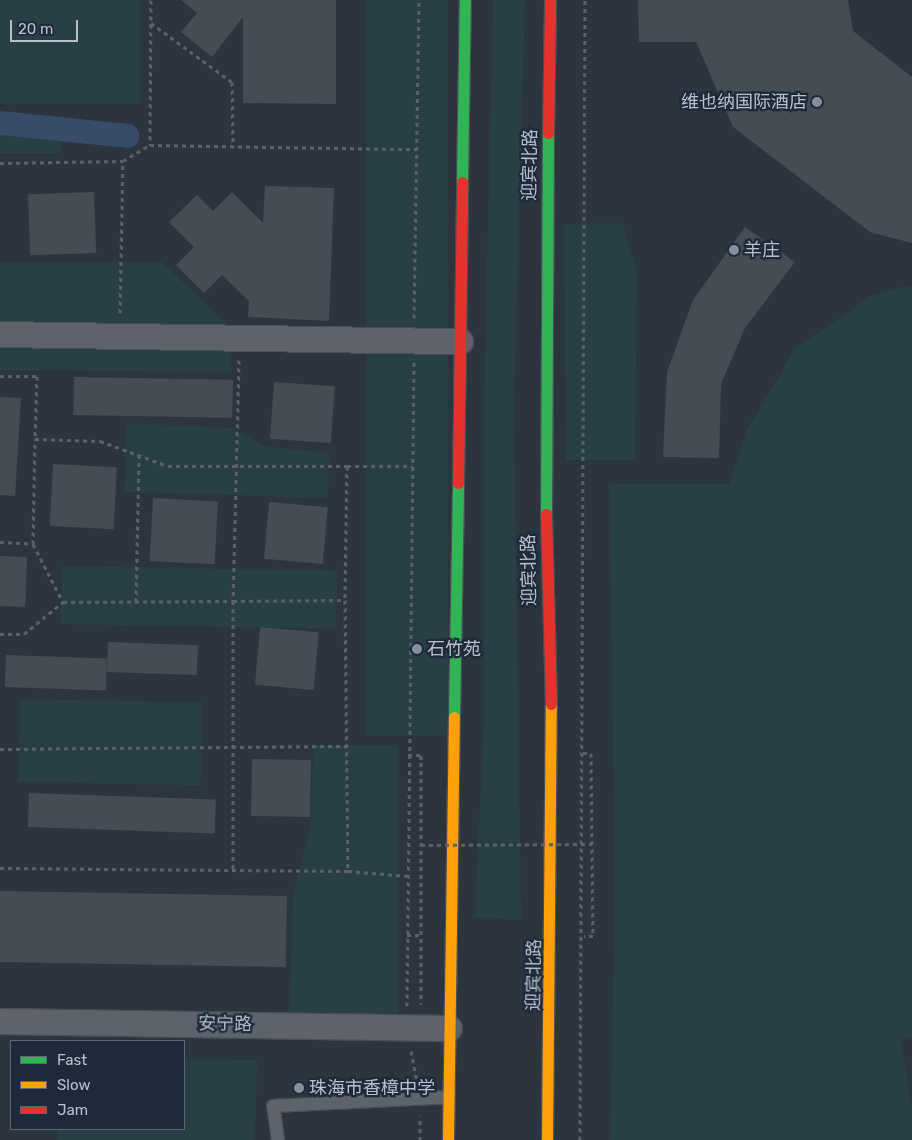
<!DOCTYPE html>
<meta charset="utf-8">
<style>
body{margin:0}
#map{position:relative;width:912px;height:1140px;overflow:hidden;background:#2c343e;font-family:Rubik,"Noto Sans SC",sans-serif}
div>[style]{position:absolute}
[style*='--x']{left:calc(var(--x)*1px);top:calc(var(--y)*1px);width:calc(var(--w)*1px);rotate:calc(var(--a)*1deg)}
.green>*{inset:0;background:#284045;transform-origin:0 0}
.canal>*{height:24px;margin:-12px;padding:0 12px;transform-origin:12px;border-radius:12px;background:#374c69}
.building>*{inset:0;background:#454c54;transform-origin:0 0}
.path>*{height:3px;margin-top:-1.5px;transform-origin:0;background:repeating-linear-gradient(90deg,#5b6168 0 4px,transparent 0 8px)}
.roads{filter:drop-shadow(1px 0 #494f56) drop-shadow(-1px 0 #494f56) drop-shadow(0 1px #494f56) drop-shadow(0 -1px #494f56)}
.lane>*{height:12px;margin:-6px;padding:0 6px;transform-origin:6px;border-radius:6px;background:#5d626b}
.street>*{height:25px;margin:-12.5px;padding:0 12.5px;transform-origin:12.5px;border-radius:12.5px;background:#5d626b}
.fast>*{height:11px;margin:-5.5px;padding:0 5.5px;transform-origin:5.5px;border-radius:5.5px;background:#30b455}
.slow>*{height:11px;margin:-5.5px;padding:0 5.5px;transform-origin:5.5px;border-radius:5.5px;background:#ff9f0a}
.jam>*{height:11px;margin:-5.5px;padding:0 5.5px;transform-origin:5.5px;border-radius:5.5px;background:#e5322d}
.path-bridge>*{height:3px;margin-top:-1.5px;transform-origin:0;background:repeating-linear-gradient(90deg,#5b6168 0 4px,transparent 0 8px)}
.dots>*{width:14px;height:14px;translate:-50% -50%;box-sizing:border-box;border:2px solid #1e2a3a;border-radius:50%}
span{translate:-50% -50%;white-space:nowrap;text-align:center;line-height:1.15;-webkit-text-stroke:4.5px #1e2a3a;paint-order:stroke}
.poi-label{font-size:18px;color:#b8c0ce}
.right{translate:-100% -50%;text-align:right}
.left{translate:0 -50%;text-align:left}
.street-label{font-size:18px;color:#b8c0ce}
.legend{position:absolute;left:10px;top:1040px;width:175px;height:90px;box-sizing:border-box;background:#1e2a3a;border:1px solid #5c6675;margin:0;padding:6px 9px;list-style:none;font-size:15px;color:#b8c0ce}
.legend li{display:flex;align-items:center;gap:10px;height:25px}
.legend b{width:25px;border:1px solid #5c6675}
.scale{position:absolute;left:10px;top:20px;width:68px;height:22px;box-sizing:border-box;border:2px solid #b8c0ce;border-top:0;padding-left:6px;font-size:15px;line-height:18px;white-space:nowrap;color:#b8c0ce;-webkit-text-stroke:4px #1e2a3a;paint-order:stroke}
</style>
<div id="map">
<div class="green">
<div style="left:0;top:0;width:140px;height:104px"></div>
<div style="left:367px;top:0;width:81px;height:736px"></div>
<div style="clip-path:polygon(493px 0,525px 0,514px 406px,521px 920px,475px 918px,484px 715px,484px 407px)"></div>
<div style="clip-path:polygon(0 133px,61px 139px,61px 153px,0 153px)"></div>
<div style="clip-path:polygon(622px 223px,637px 271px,635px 460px,566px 460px,564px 224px)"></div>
<div style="clip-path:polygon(0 262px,162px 262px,232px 329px,231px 372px,0 370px)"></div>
<div style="clip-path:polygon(912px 285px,912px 1038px,901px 1039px,912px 1109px,912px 1140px,610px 1140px,615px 883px,609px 484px,729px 484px,747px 430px,795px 349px,871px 296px)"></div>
<div style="clip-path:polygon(126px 423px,233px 428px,263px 446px,329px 453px,328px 498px,125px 492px)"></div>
<div style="left:62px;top:566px;width:275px;height:58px;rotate:1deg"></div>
<div style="left:20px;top:699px;width:182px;height:83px;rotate:1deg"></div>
<div style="clip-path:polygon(313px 745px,398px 745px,399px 1020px,289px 1019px,293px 894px,311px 826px)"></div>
<div style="clip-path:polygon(184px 1059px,257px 1060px,255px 1140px,57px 1140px,57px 1129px,184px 1129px)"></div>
</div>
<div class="canal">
<div style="--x:0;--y:123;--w:128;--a:5.8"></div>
</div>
<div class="building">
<div style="clip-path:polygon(181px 0,336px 0,336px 104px,243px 103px,243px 17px,212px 57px,181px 32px,197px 13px)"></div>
<div style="clip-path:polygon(638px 0,848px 0,853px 31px,912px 77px,912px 243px,870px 232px,733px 127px,696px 42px,639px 42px)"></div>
<div style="clip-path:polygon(265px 186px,334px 188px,329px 321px,248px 317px,249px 301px,222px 275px,204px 293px,176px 265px,194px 247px,169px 222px,197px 195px,213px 211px,232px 192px,263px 223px)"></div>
<div style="left:94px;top:192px;width:61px;height:66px;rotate:88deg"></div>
<div style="clip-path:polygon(745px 227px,795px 262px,745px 328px,721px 384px,719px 458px,663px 457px,667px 372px,693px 300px)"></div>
<div style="left:74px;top:377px;width:159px;height:38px;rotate:1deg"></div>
<div style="left:274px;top:382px;width:61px;height:57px;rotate:4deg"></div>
<div style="clip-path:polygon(0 397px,21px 398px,15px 496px,0 495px)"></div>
<div style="left:53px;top:464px;width:64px;height:62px;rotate:3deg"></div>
<div style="left:153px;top:498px;width:65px;height:63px;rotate:3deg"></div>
<div style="left:269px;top:502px;width:59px;height:57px;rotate:5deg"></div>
<div style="left:0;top:556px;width:27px;height:50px;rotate:2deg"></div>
<div style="left:260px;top:627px;width:59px;height:58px;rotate:5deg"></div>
<div style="left:108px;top:642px;width:90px;height:30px;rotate:2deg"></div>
<div style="left:6px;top:655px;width:101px;height:32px;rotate:2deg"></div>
<div style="left:252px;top:759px;width:59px;height:57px;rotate:1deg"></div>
<div style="left:29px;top:793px;width:187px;height:34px;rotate:2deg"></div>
<div style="left:0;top:891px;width:287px;height:71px;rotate:1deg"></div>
</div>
<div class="path">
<div style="--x:151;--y:0;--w:145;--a:90.4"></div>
<div style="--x:150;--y:145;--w:267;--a:0.9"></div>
<div style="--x:151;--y:23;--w:100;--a:36.1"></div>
<div style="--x:232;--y:82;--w:65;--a:89.1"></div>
<div style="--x:0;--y:163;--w:123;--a:-0.9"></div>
<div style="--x:123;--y:161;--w:31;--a:-31"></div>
<div style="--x:120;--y:313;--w:152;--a:-88.9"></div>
<div style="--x:414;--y:318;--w:318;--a:-89.1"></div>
<div style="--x:239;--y:360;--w:241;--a:91.4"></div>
<div style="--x:233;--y:601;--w:112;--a:-0.5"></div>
<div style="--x:345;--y:600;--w:271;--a:89.4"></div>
<div style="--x:0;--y:376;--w:37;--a:0"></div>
<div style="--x:37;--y:376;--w:63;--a:91.8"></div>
<div style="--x:347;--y:466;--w:65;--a:0"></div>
<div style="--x:0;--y:542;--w:33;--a:3"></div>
<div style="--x:33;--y:544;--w:65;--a:62.7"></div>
<div style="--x:33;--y:544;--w:105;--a:-88.9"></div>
<div style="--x:35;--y:439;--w:65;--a:1.8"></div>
<div style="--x:100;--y:441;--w:72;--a:20.2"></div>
<div style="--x:168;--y:466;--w:179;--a:0"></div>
<div style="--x:347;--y:466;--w:134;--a:90.9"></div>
<div style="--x:136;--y:602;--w:147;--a:-88.8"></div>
<div style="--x:0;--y:634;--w:24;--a:0"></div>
<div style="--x:24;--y:634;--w:50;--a:-39.4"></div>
<div style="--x:63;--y:602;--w:170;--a:-0.3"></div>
<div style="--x:233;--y:601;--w:269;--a:90"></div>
<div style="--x:0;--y:749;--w:347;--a:-0.5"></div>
<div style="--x:583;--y:753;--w:8;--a:0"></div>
<div style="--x:591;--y:753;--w:183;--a:89.4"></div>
<div style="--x:593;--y:936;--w:9;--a:180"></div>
<div style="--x:408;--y:755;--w:13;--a:0"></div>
<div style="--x:421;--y:755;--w:249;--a:90"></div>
<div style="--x:0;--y:868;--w:348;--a:0.5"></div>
<div style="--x:348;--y:871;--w:60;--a:4.8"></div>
<div style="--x:407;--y:935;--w:14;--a:0"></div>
<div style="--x:407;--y:1006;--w:644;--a:-89.38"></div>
<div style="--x:411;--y:1051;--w:32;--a:79"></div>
<div style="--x:420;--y:1140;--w:24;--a:-90"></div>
<div style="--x:580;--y:1140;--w:1140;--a:-89.75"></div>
</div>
<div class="roads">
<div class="lane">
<div style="--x:278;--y:1140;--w:34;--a:-98"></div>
<div style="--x:273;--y:1106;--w:175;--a:-2.9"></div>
</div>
<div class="street">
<div style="--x:0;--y:334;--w:460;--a:0.9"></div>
<div style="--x:0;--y:1021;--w:449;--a:0.9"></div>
</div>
<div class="fast">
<div style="--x:462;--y:182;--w:182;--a:-89.1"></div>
<div style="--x:546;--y:514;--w:381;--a:-89.7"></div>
<div style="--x:454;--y:717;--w:234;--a:-89"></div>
</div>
<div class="slow">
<div style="--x:448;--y:1140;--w:423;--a:-89.2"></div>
<div style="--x:547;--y:1140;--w:436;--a:-89.5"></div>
</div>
<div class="jam">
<div style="--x:548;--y:133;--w:133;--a:-89.1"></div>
<div style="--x:458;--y:483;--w:301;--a:-89.2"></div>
<div style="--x:546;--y:514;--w:190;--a:88.5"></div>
</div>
</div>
<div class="path-bridge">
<div style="--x:421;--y:845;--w:171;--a:-0.3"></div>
</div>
<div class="dots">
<div style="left:817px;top:102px;background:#878f9c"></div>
<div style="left:734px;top:250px;background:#878f9c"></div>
<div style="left:417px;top:649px;background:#878f9c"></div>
<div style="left:299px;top:1088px;background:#878f9c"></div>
</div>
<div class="poi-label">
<span class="right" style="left:807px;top:102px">维也纳国际酒店</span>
<span class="left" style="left:744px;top:250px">羊庄</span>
<span class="left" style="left:427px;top:649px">石竹苑</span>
<span class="left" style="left:309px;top:1088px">珠海市香樟中学</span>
</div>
<div class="street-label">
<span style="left:530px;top:165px;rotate:-89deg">迎宾北路</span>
<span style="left:529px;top:570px;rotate:-91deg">迎宾北路</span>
<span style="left:534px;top:975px;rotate:-89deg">迎宾北路</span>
<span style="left:225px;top:1024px;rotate:1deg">安宁路</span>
</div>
<ul class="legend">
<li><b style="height:6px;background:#30b455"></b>Fast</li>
<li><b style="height:6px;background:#ff9f0a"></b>Slow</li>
<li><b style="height:6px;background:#e5322d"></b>Jam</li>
</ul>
<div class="scale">20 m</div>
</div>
